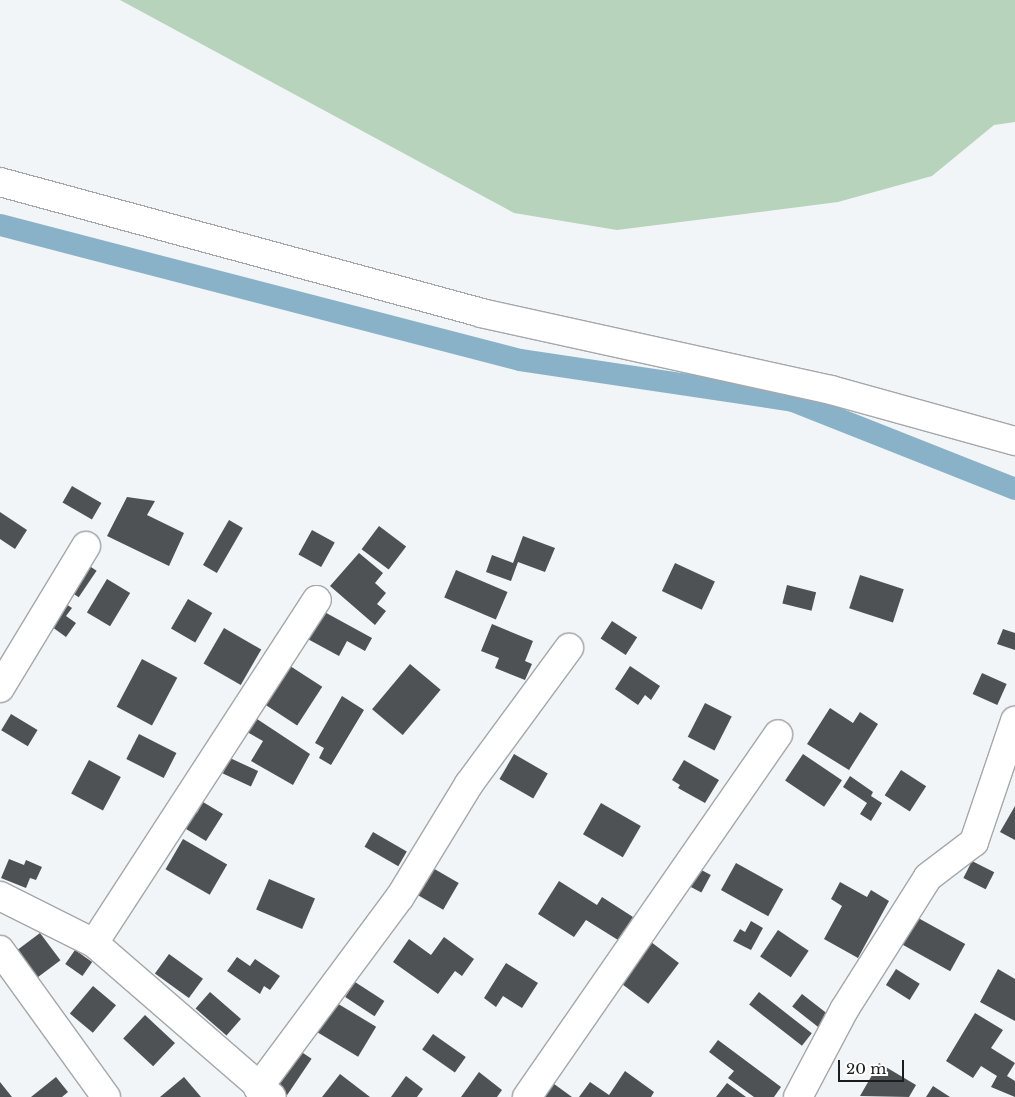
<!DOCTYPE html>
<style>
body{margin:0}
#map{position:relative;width:1015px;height:1097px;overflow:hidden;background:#f1f5f7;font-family:"Libre Baskerville",serif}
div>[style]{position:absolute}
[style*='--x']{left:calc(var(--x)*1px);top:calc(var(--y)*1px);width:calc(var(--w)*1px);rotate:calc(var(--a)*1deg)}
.green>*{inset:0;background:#b7d3bb}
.canal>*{height:22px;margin:-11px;padding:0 11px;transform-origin:11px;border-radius:11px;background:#89b2c8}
.building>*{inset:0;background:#4f5254;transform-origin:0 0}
.roads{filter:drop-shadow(1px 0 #a5a8aa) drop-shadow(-1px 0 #a5a8aa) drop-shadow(0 1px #a5a8aa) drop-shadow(0 -1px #a5a8aa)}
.minor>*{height:28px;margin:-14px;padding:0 14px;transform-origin:14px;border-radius:14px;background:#fff}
span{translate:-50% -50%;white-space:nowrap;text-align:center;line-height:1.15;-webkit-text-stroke:5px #fff;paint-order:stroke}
.scale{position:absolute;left:838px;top:1060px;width:66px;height:22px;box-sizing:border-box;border:2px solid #1a1c1d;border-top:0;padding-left:6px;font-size:15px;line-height:18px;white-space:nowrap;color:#1a1c1d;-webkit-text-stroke:4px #fff;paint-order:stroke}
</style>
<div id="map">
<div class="green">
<div style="clip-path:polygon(120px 0,1015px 0,1015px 122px,994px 125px,932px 176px,838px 202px,617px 230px,514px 213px)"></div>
</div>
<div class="canal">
<div style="--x:0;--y:225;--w:537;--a:14.55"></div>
<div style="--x:520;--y:360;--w:276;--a:8.5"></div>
<div style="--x:793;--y:401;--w:239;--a:21.6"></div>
</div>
<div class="building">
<div style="left:72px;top:486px;width:34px;height:19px;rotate:30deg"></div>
<div style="clip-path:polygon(127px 497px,155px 501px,147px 515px,184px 533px,169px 566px,107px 536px)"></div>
<div style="clip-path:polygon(0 512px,27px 530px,15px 549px,0 539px)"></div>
<div style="left:229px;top:520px;width:16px;height:52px;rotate:30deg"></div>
<div style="left:379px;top:526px;width:34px;height:29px;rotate:37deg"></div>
<div style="left:312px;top:530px;width:26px;height:28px;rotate:29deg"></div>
<div style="clip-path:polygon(523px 536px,555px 548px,545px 572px,518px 562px,511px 581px,486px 572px,492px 555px,513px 563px)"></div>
<div style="clip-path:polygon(359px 553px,383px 573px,375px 583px,386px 593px,377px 604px,386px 611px,375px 625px,330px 586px)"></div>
<div style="left:85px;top:563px;width:14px;height:32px;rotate:34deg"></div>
<div style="left:675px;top:563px;width:44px;height:31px;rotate:25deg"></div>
<div style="left:456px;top:570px;width:56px;height:30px;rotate:23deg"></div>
<div style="left:860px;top:575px;width:46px;height:35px;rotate:18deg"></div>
<div style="left:107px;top:579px;width:27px;height:39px;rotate:31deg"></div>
<div style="left:787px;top:585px;width:30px;height:19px;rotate:14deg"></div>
<div style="left:188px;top:599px;width:28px;height:34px;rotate:30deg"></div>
<div style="clip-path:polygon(63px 602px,72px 608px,66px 616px,76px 623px,66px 637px,48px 624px)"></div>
<div style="clip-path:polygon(319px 609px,372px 638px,365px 651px,347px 641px,339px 656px,304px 637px)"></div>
<div style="left:612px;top:621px;width:30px;height:21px;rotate:33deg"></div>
<div style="clip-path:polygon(492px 624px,533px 641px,525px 661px,532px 664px,525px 680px,495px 668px,499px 658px,481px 651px)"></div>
<div style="left:224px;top:628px;width:43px;height:41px;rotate:30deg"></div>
<div style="clip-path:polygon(1003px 629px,1015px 633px,1015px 650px,997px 644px)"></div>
<div style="left:142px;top:659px;width:40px;height:54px;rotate:28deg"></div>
<div style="left:287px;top:664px;width:42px;height:46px;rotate:33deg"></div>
<div style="left:410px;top:664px;width:40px;height:59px;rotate:40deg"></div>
<div style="clip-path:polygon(630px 666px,660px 686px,651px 700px,645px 695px,638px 705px,615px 689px)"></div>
<div style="left:982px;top:673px;width:27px;height:23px;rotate:24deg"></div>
<div style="clip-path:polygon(342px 696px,364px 710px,331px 765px,319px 758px,324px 748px,315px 743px)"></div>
<div style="left:705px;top:703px;width:30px;height:38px;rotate:27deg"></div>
<div style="clip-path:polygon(830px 708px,853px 723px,860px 712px,878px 724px,849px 770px,807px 744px)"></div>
<div style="clip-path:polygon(248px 713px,310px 754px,293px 785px,251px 761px,263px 741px,240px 728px)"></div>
<div style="left:11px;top:714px;width:31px;height:19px;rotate:31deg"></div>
<div style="left:139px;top:734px;width:42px;height:28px;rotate:27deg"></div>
<div style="left:514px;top:754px;width:39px;height:29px;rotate:30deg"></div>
<div style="left:803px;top:754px;width:47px;height:32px;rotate:34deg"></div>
<div style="left:230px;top:758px;width:31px;height:17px;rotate:25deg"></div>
<div style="left:89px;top:760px;width:36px;height:38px;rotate:28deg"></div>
<div style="clip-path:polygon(684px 760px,719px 780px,705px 803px,678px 788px,680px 785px,672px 780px)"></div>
<div style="left:901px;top:770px;width:30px;height:30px;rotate:33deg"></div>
<div style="clip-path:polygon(850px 776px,873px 792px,871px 796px,882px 803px,871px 821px,860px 814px,867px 803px,843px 787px)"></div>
<div style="clip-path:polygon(203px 802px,223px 814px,206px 841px,181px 826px,191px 809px,197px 813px)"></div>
<div style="left:601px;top:803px;width:46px;height:36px;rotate:30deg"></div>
<div style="clip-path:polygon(1015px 806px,1015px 840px,1000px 832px)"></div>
<div style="left:373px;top:832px;width:39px;height:17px;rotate:30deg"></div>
<div style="left:183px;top:839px;width:51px;height:35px;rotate:30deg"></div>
<div style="clip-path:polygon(9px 859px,24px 865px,26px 860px,42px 867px,36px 880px,30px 878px,26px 888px,1px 878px)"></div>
<div style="left:972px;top:861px;width:25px;height:19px;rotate:27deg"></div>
<div style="left:736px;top:863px;width:54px;height:31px;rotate:29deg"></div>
<div style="left:694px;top:866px;width:19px;height:20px;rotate:28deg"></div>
<div style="left:431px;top:867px;width:32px;height:31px;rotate:30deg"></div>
<div style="left:269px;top:879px;width:50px;height:33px;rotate:23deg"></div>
<div style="clip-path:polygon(559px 881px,597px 905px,602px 897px,633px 917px,618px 940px,586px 920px,574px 937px,538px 914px)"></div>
<div style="clip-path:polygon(840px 882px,867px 897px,871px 890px,889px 901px,858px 958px,824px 939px,842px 906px,831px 899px)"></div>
<div style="left:911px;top:914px;width:62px;height:31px;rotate:29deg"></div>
<div style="clip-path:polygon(751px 921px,763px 928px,751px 950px,733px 941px,740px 929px,745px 932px)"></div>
<div style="left:778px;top:930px;width:37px;height:32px;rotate:34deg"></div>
<div style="left:40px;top:933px;width:34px;height:33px;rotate:53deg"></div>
<div style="clip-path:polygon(444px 937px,474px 959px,462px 976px,455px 971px,438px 994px,393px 962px,409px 939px,431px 955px)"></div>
<div style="left:651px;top:942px;width:35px;height:51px;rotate:37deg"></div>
<div style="left:75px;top:950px;width:21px;height:17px;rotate:35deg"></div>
<div style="left:169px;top:954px;width:42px;height:24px;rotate:36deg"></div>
<div style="clip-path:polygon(237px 957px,250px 966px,255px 959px,280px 976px,270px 990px,264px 986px,260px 994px,227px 971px)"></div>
<div style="clip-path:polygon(506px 963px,538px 983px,522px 1008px,503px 996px,496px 1007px,484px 998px)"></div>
<div style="left:896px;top:969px;width:28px;height:19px;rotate:32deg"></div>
<div style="clip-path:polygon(998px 969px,1015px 979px,1015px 1021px,980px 1002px)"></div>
<div style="left:355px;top:982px;width:35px;height:18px;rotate:33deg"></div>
<div style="left:93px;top:986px;width:30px;height:36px;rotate:40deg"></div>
<div style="left:210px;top:992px;width:41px;height:22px;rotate:41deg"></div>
<div style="left:759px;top:992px;width:67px;height:16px;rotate:38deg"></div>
<div style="left:802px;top:994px;width:33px;height:16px;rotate:38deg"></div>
<div style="left:335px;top:1002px;width:48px;height:35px;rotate:31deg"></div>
<div style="clip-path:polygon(975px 1013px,1003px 1030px,991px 1048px,1015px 1063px,1007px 1076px,1015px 1081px,1015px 1097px,991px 1087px,997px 1076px,981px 1066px,973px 1078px,946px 1061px)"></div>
<div style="left:145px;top:1015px;width:41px;height:32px;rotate:43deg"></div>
<div style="left:433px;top:1034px;width:40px;height:19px;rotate:35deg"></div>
<div style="clip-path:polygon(718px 1040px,781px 1087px,774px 1097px,754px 1097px,728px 1078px,734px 1071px,709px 1052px)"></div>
<div style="left:300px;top:1051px;width:14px;height:44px;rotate:34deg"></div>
<div style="clip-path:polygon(879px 1063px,916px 1085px,909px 1097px,860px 1096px)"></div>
<div style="clip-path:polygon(625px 1071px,654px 1092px,651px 1097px,579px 1097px,590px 1082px,609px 1095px)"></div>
<div style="clip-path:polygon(479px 1072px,502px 1090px,497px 1097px,461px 1097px)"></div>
<div style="clip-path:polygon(340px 1074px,370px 1097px,322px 1097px)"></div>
<div style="clip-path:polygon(406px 1076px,423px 1089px,417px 1097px,391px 1097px)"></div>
<div style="clip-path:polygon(56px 1077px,68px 1092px,62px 1097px,31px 1097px)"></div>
<div style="clip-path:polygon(184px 1077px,201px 1097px,160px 1097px)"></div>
<div style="clip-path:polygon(550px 1081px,572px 1097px,538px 1097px)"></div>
<div style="clip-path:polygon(0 1082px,12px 1097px,0 1097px)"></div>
<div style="clip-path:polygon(727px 1083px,746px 1097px,716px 1097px)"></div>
<div style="clip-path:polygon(933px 1086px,950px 1097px,926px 1097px)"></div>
</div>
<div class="roads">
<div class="minor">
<div style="--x:0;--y:182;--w:499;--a:15.2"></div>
<div style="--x:481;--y:313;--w:358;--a:12.4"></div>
<div style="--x:831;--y:390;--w:191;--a:15.5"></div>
<div style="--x:0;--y:688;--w:166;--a:-58.8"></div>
<div style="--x:0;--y:896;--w:105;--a:26.6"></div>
<div style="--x:94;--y:943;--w:235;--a:40.9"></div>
<div style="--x:94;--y:943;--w:409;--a:-57"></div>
<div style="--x:0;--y:950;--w:181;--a:54.2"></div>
<div style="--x:258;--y:1088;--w:238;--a:-53.4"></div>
<div style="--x:400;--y:897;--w:132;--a:-58.6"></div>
<div style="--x:469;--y:784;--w:169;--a:-53.7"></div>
<div style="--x:527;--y:1097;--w:441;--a:-55.3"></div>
<div style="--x:798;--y:1097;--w:98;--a:-62.1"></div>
<div style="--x:844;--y:1010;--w:157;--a:-57.7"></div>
<div style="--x:928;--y:877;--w:58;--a:-37.3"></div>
<div style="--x:974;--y:842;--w:128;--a:-71.3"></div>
</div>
</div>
<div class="scale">20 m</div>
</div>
